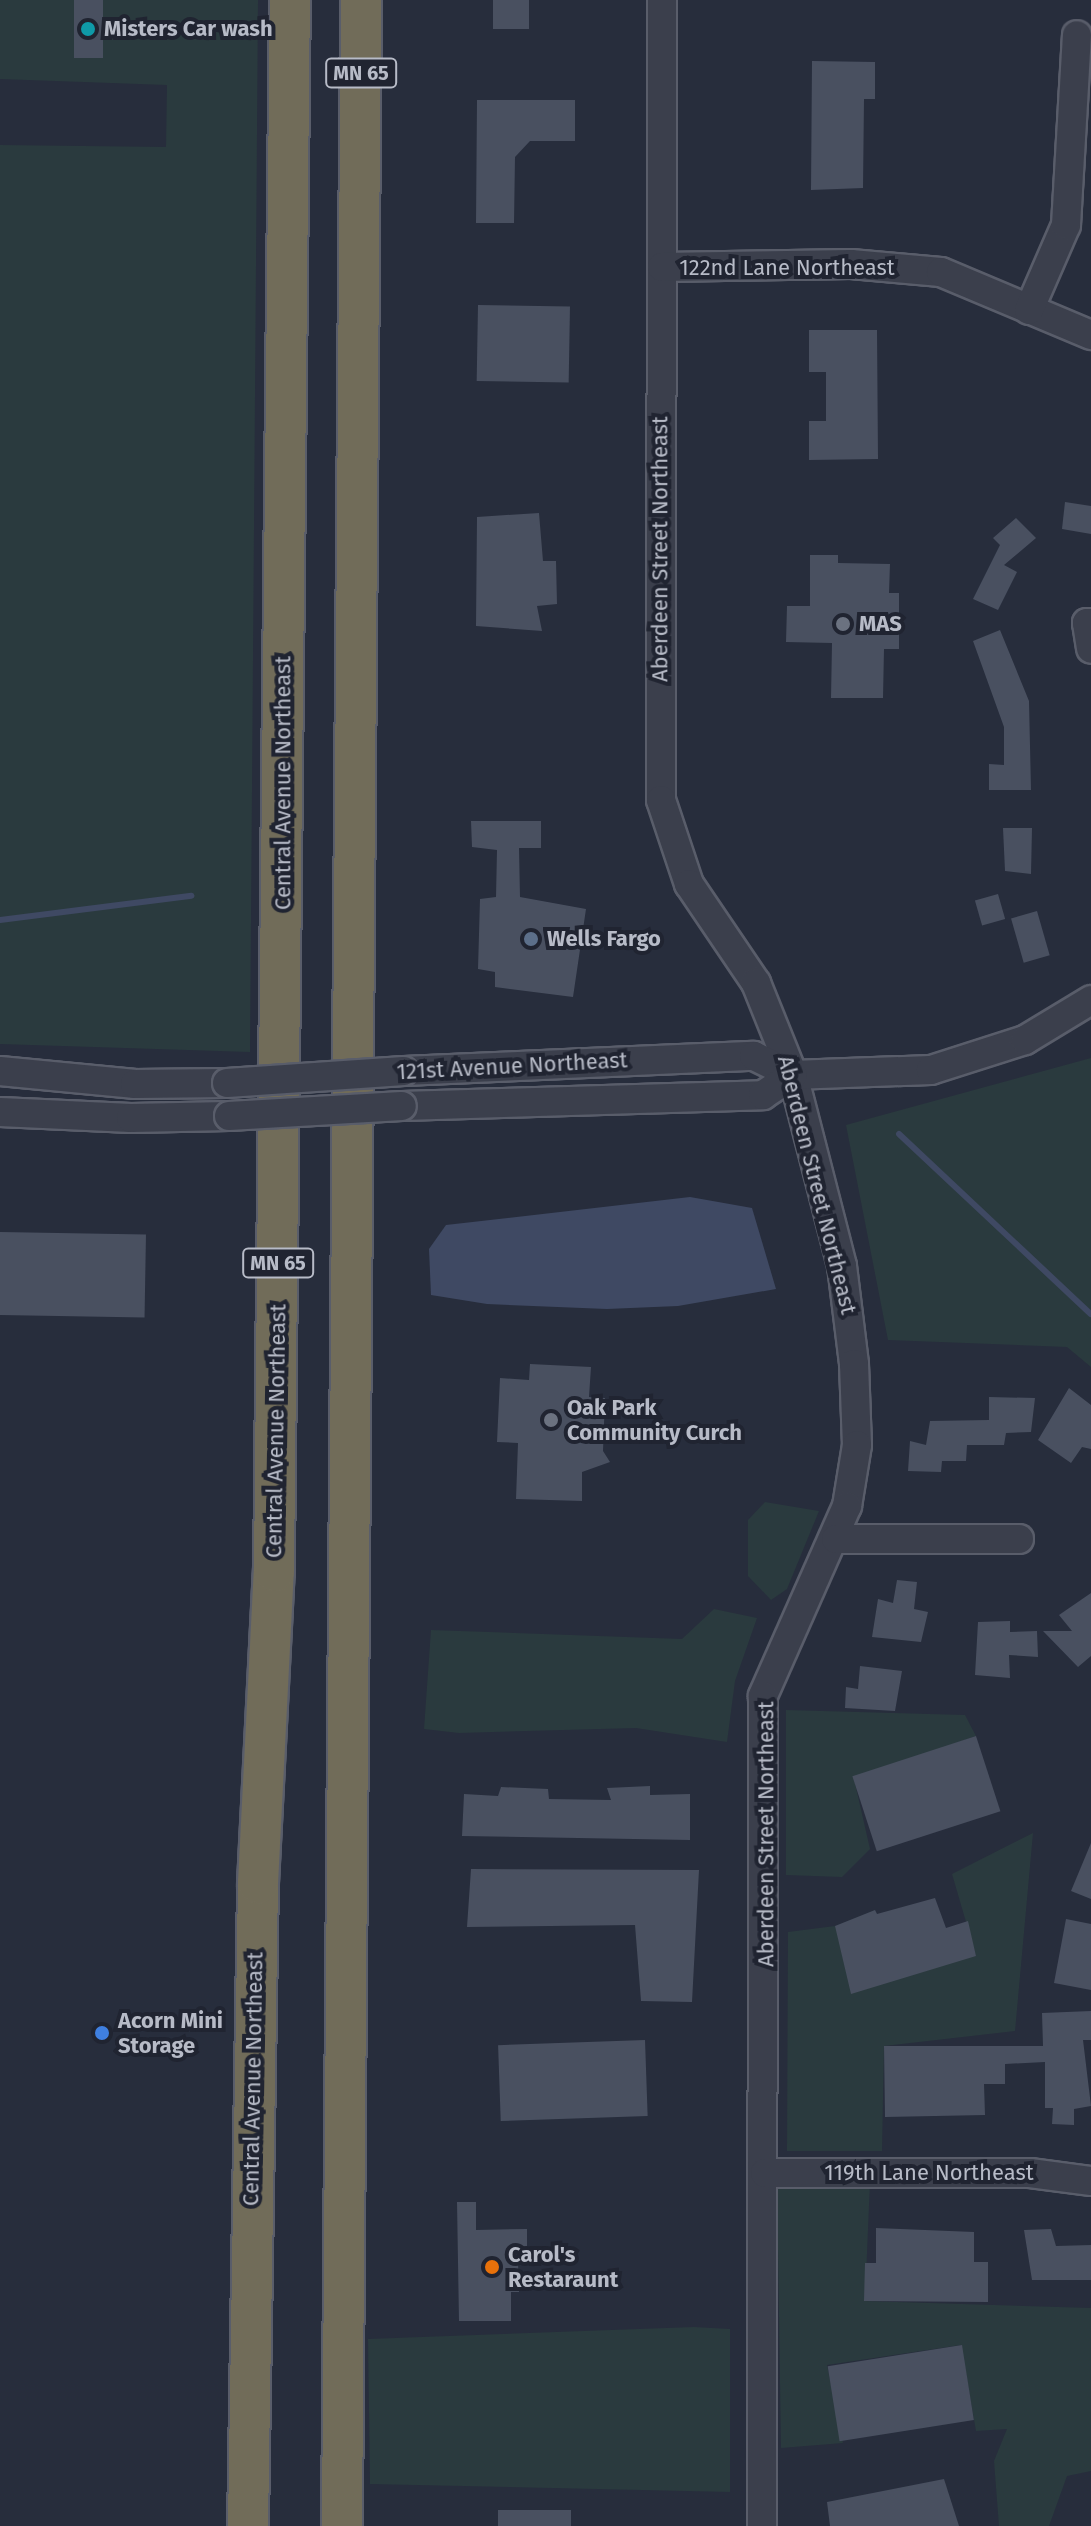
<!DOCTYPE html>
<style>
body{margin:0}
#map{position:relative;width:1091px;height:2526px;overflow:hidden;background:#272d3c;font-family:"Fira Sans",sans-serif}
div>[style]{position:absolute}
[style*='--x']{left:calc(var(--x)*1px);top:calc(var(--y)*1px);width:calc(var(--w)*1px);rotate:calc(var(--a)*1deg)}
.green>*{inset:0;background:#2a3a3e}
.water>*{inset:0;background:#3f4963}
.stream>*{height:6px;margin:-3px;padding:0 3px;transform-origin:3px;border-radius:3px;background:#3f4963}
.building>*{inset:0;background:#495060;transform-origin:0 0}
.roads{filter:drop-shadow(2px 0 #595d6a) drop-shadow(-2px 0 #595d6a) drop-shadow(0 2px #595d6a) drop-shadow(0 -2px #595d6a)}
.minor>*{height:28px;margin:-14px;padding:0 14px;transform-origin:14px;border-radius:14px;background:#3b3f4c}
.highway>*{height:40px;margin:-20px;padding:0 20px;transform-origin:20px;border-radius:20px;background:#716c59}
.bridges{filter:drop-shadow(2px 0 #595d6a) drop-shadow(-2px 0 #595d6a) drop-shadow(0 2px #595d6a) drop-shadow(0 -2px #595d6a)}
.minor-bridge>*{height:28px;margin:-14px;padding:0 14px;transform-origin:14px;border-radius:14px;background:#3b3f4c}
.dots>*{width:22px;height:22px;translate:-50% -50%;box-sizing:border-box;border:4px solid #202431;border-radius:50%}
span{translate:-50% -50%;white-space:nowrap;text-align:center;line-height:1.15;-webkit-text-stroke:8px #202431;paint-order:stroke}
.shield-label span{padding:2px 6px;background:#202431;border:2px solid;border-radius:6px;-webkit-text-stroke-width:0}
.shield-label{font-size:20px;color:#b7bbc7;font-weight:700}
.poi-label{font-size:22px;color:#b7bbc7;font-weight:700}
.left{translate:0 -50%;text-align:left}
.street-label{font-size:22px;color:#b7bbc7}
</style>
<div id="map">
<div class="green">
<div style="clip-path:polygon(0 0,258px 0,250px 1052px,0 1044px,0 145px,166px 147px,167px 85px,0 79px)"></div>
<div style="clip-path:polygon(1091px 1058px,1091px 1367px,1067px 1347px,888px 1340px,846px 1125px)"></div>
<div style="clip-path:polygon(765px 1502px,819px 1511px,787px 1589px,771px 1600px,748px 1576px,748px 1520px)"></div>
<div style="clip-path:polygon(714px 1609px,757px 1618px,735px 1681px,727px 1742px,636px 1728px,459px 1733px,424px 1729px,431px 1630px,682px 1639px)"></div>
<div style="clip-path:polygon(786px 1710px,965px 1715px,976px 1736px,854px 1779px,870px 1849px,842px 1877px,786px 1875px)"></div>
<div style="clip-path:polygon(1033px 1833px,1015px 2031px,884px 2046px,882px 2151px,787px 2151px,788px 1932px,835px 1926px,976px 1956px,952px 1874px)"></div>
<div style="clip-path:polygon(777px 2182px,870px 2182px,865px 2301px,1091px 2308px,1091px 2471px,1067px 2476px,1049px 2526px,999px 2526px,994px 2461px,1007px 2429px,976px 2431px,961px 2345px,827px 2365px,843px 2443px,781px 2448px)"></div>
<div style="clip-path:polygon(694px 2327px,730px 2329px,730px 2492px,370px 2484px,368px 2339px)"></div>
</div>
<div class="water">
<div style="clip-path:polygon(690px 1197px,752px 1208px,776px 1289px,678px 1306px,607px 1309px,487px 1304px,431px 1295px,429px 1249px,446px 1225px)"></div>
</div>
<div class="stream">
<div style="--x:0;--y:920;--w:193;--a:-7.2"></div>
<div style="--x:899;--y:1134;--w:263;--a:43.2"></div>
</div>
<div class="building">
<div style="left:74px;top:0;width:29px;height:58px"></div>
<div style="left:493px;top:0;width:36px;height:29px"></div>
<div style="clip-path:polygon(812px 61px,875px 62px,875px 99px,864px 99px,863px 188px,811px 190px)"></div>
<div style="clip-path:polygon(477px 100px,575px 100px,575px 141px,530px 141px,515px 157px,514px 223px,476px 223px)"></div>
<div style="left:478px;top:305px;width:92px;height:76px;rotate:1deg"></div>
<div style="clip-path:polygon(809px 330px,877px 330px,878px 459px,809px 460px,809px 421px,826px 421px,826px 372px,809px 372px)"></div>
<div style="clip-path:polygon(1065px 502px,1091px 506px,1091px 534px,1062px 529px)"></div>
<div style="clip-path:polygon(539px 513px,543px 561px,556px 561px,557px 604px,537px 606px,542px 631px,476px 626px,477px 517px)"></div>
<div style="clip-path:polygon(1016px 518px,1036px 538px,1004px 565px,1017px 572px,998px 610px,973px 599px,1000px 545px,993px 538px)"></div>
<div style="clip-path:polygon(810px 555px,838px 555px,838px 563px,890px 564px,889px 593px,899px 593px,899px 649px,884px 649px,883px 698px,831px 698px,832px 643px,786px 642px,787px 606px,810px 606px)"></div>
<div style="clip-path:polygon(1000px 630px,1029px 701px,1031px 790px,989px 790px,989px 764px,1004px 765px,1004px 727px,973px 641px)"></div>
<div style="clip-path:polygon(471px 821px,541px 821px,541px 848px,519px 848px,520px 897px,586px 909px,573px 997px,495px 987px,495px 972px,478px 969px,480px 899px,496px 897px,497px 850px,472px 847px)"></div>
<div style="clip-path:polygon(1003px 828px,1032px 828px,1031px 874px,1005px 871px)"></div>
<div style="left:998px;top:894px;width:26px;height:24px;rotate:74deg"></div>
<div style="left:1037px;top:911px;width:46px;height:27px;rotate:74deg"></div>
<div style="left:0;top:1232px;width:146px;height:83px;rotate:1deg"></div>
<div style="clip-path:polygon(530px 1364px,591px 1367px,589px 1397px,605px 1398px,603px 1451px,610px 1462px,582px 1472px,582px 1501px,516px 1499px,518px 1443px,497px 1442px,500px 1378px,529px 1380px)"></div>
<div style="clip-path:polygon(1069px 1388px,1091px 1405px,1091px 1449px,1082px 1447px,1071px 1463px,1038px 1440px)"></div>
<div style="clip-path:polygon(989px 1397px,1035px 1398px,1031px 1432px,1006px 1433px,1004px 1445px,967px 1445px,966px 1461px,942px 1461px,941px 1472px,908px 1471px,910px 1441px,926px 1445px,930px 1421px,989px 1420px)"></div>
<div style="clip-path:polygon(897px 1580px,917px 1582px,914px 1609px,928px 1612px,921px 1642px,872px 1637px,878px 1599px,893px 1603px)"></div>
<div style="clip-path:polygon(1091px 1593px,1091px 1656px,1078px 1667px,1043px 1631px,1072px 1631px,1059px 1615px)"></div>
<div style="clip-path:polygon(1010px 1621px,1010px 1632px,1037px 1631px,1038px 1657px,1009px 1655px,1010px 1678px,975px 1675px,978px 1622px)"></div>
<div style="clip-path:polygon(860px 1666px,902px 1671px,895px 1711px,845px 1708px,846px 1687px,858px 1689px)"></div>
<div style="left:976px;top:1736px;width:79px;height:130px;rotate:72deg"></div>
<div style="clip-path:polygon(650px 1786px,650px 1795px,690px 1794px,690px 1840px,462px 1836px,464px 1794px,498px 1796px,501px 1787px,548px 1789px,549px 1799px,611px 1800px,607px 1788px)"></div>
<div style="clip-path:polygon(1091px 1843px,1091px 1899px,1071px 1891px)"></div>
<div style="clip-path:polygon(471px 1869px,699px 1870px,692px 2002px,641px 2001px,635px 1925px,467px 1927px)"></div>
<div style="clip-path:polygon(935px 1898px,946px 1928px,968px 1921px,976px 1956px,851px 1994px,835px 1926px,875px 1910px,877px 1914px)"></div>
<div style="clip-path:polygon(1066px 1919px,1091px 1924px,1091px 1990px,1054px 1983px)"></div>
<div style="clip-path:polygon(1091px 2011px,1091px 2040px,1083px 2040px,1091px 2106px,1074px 2109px,1074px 2125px,1052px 2124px,1053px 2108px,1045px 2108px,1045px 2062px,1005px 2064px,1005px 2084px,984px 2084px,985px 2115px,885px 2117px,884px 2046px,1043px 2046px,1042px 2013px)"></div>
<div style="left:645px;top:2040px;width:76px;height:147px;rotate:88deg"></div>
<div style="clip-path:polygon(457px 2202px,476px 2202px,476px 2230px,527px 2229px,527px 2261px,518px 2261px,519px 2292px,511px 2292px,511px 2321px,459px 2321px)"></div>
<div style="clip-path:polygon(876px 2228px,974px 2232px,974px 2262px,988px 2262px,988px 2302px,864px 2301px,865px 2263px,876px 2263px)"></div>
<div style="clip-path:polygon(1051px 2229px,1056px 2246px,1091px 2245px,1091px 2280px,1032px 2280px,1024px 2230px)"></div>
<div style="left:962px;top:2345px;width:76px;height:136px;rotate:81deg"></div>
<div style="clip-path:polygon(944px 2479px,959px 2526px,830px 2526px,827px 2502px)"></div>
<div style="left:571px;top:2510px;width:16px;height:73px;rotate:90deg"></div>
</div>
<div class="roads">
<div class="minor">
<div style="--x:662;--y:0;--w:800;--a:90.07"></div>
<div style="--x:661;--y:800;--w:89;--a:71.6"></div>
<div style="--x:689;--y:884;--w:120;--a:55.9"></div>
<div style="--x:756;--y:983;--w:99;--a:68.1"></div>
<div style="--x:793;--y:1075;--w:197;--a:75.6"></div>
<div style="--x:842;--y:1266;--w:99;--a:83"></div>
<div style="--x:854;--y:1364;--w:81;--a:87.9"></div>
<div style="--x:857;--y:1445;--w:62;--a:99.3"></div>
<div style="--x:847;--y:1506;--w:208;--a:113.9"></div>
<div style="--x:763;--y:1696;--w:830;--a:90.07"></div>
<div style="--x:662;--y:267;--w:189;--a:-0.9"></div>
<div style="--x:851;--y:264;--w:90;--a:5.1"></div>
<div style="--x:941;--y:272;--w:163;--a:22.8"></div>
<div style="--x:1029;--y:310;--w:93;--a:-66.5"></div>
<div style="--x:1066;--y:225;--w:190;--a:-86.7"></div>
<div style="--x:1091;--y:623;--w:4;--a:180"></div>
<div style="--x:1087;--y:623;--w:26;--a:81"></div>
<div style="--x:0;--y:1071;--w:136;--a:5.5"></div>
<div style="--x:135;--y:1084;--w:92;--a:-0.6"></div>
<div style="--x:404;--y:1071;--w:350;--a:-2.5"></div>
<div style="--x:754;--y:1056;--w:43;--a:26"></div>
<div style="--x:793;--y:1075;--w:138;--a:-2.1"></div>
<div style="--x:931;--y:1070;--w:99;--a:-17.7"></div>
<div style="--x:1025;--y:1040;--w:77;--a:-31.2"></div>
<div style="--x:402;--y:1106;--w:361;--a:-1.7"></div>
<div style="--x:763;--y:1095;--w:36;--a:-34"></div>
<div style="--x:0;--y:1112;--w:131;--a:2.6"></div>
<div style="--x:131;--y:1118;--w:98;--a:-1.2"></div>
<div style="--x:836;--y:1539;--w:183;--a:0"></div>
<div style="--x:765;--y:2173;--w:265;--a:0"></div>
<div style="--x:1030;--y:2173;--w:62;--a:7.5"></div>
</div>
<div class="highway">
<div style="--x:248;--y:2526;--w:643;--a:-89.11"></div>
<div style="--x:258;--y:1883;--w:312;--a:-87.1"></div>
<div style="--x:274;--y:1571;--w:1571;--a:-89.42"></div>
<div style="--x:342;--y:2526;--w:2526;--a:-89.57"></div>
</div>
</div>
<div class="bridges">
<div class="minor-bridge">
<div style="--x:227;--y:1083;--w:177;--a:-3.9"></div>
<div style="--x:229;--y:1116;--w:173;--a:-3.3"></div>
</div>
</div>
<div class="dots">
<div style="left:88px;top:29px;background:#0f9aa8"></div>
<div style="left:843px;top:624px;background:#6b7280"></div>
<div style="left:531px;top:939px;background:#5c6f8a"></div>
<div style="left:551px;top:1420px;background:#6b7280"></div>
<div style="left:102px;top:2033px;background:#3f7fe0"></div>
<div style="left:492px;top:2267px;background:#e8710a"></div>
</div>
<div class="shield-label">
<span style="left:361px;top:73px">MN 65</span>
<span style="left:278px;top:1263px">MN 65</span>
</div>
<div class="poi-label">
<span class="left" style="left:104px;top:29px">Misters Car wash</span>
<span class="left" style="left:859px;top:624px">MAS</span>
<span class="left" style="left:547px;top:939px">Wells Fargo</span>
<span class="left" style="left:567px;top:1420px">Oak Park<br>Community Curch</span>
<span class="left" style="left:118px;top:2033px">Acorn Mini<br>Storage</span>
<span class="left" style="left:508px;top:2267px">Carol's<br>Restaraunt</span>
</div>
<div class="street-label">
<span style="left:787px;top:268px">122nd Lane Northeast</span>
<span style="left:660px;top:549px;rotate:-90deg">Aberdeen Street Northeast</span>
<span style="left:283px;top:783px;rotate:-90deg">Central Avenue Northeast</span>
<span style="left:512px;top:1066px;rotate:-3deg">121st Avenue Northeast</span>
<span style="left:817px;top:1185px;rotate:76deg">Aberdeen Street Northeast</span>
<span style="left:276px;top:1431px;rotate:-89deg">Central Avenue Northeast</span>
<span style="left:766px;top:1834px;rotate:-90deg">Aberdeen Street Northeast</span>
<span style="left:253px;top:2079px;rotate:-89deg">Central Avenue Northeast</span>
<span style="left:929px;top:2173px">119th Lane Northeast</span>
</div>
</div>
